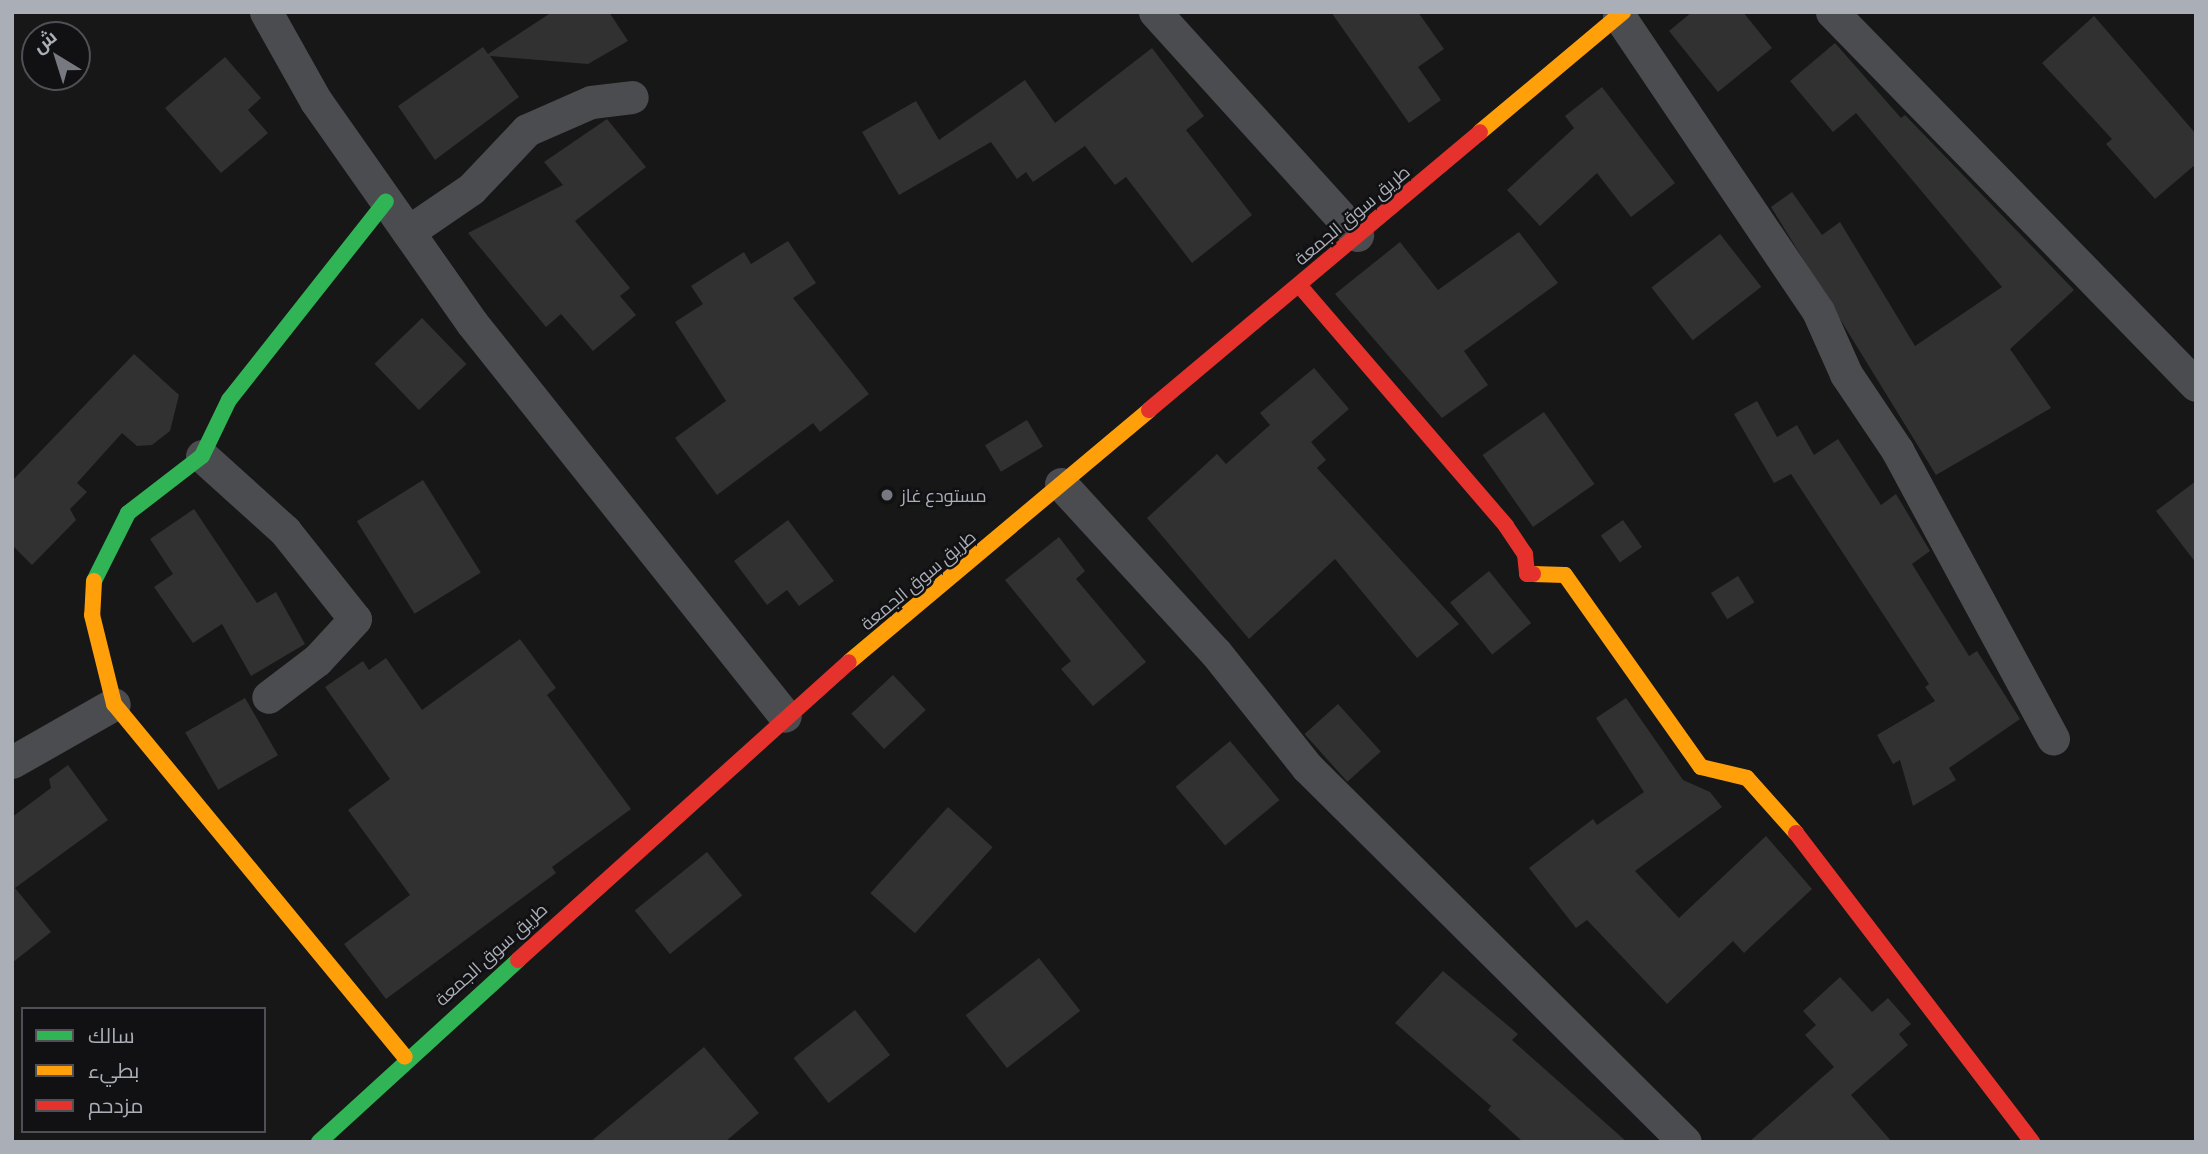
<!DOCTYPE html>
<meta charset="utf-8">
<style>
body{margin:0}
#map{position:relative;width:2208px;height:1154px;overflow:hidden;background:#171717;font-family:Commissioner,Cairo,sans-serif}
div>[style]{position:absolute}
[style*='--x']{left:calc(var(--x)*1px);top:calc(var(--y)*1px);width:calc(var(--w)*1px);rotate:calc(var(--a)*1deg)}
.building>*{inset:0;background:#313132;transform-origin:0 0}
.street>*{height:33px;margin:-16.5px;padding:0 16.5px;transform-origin:16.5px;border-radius:16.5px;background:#4b4c4f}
.fast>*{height:16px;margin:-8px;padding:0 8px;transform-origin:8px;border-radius:8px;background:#30b455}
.slow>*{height:16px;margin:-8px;padding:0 8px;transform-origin:8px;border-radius:8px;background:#ff9f0a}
.jam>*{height:16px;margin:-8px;padding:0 8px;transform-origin:8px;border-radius:8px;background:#e5322d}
.dots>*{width:19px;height:19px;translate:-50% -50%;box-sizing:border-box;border:4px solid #111113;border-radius:50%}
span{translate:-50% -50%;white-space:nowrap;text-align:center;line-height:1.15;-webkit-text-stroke:5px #111113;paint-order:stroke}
.street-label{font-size:18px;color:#a9aeb7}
.poi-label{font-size:18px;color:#a9aeb7}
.left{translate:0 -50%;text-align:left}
.frame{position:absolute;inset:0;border:14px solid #a9aeb7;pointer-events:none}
.legend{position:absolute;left:21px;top:1007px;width:245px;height:126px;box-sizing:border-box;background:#111113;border:2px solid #4e5055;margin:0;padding:9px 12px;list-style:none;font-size:21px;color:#a9aeb7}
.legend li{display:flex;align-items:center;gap:14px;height:35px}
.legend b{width:35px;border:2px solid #4e5055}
.north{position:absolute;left:21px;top:21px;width:70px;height:70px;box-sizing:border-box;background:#111113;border:2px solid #4e5055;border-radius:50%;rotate:322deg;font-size:19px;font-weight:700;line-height:28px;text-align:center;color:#a9aeb7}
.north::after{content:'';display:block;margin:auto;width:24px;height:32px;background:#76797f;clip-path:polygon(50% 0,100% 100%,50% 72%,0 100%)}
</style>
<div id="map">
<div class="building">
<div style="clip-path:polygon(552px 12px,609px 12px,628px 41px,588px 64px,490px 56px,519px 97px,435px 160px,398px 106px,483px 47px,488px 54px)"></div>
<div style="clip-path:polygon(1331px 12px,1418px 12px,1444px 49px,1418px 67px,1441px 100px,1409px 123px)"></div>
<div style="clip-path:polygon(1692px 12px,1743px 12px,1772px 48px,1718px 92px,1669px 31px)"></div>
<div style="clip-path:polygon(2094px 16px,2196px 134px,2196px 164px,2155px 199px,2106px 144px,2112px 139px,2042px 63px)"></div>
<div style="clip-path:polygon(1835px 43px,1901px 118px,1905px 115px,2074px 290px,2010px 349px,2051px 408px,1936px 475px,1771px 207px,1792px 192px,1822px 235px,1840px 222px,1915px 346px,2002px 287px,1856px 113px,1833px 132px,1790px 81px)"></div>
<div style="clip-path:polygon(1152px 48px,1204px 116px,1186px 130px,1252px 215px,1192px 263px,1126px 177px,1115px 185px,1085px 146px,1033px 182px,1026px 172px,1017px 179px,991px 142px,899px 195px,862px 132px,916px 101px,939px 140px,1025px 80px,1055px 123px)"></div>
<div style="clip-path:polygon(225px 57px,261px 98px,248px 110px,268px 133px,221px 173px,165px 108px)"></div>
<div style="clip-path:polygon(1602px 87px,1675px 183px,1631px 217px,1597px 173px,1540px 226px,1507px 190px,1574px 128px,1565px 116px)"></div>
<div style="clip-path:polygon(607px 119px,646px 167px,575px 221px,630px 288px,620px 296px,636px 315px,593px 351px,561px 314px,546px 327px,468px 233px,563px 185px,544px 162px)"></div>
<div style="clip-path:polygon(1519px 232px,1558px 283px,1464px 351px,1488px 385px,1442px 418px,1335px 294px,1400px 242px,1438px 290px)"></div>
<div style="left:1720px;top:234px;width:67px;height:87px;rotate:52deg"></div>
<div style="clip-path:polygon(788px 241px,816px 283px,793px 298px,869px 394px,820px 432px,813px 423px,717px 495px,675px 438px,726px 401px,675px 322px,703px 304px,691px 286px,744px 252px,751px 264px)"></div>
<div style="left:422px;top:318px;width:64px;height:66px;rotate:46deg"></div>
<div style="clip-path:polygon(134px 354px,179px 395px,170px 431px,152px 445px,137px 446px,122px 433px,77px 483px,87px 492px,70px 509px,76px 520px,32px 565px,12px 545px,12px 481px)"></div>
<div style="clip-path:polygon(1314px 368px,1349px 409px,1311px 442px,1326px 460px,1317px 468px,1459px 624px,1417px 658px,1335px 559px,1249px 639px,1147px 518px,1217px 454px,1226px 464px,1270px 425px,1260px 413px)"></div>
<div style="clip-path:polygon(1757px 401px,1777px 437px,1797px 425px,1814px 455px,1838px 439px,1881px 505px,1896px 494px,1930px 551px,1912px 564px,1969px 656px,1977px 651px,2020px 719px,1949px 768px,1956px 780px,1913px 806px,1900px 760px,1893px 764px,1877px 735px,1935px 701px,1925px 687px,1929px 684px,1791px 474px,1774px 483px,1734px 414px)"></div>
<div style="left:1544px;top:412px;width:88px;height:75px;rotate:55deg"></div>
<div style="left:1027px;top:420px;width:31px;height:49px;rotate:59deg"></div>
<div style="left:423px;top:480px;width:109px;height:78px;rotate:58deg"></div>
<div style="clip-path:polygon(2196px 481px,2196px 563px,2156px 511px)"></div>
<div style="clip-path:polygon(194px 509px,257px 603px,276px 592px,305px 644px,251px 676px,222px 624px,193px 643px,154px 587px,173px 574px,150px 539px)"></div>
<div style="clip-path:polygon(788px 520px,834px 581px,799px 606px,787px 590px,767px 605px,734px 561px)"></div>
<div style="left:1623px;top:520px;width:33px;height:27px;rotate:55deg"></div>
<div style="clip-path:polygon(1059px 537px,1085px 571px,1076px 579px,1146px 662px,1093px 706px,1061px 669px,1071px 661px,1005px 580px)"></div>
<div style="left:1489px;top:571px;width:67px;height:50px;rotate:51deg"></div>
<div style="left:1738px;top:576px;width:31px;height:32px;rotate:58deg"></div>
<div style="clip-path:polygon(520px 639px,556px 688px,547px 695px,631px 809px,552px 867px,556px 873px,386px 999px,344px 944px,410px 895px,348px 810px,390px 779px,325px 687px,363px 661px,369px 670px,386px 658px,422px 710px)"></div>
<div style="left:893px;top:675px;width:48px;height:57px;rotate:47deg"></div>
<div style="left:245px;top:698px;width:66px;height:69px;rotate:60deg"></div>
<div style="clip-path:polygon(1626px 698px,1683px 780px,1710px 792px,1722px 807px,1635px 871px,1679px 918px,1766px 836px,1812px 889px,1744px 953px,1733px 941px,1667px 1004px,1587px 920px,1576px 928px,1529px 868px,1593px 819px,1597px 825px,1644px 792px,1596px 718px)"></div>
<div style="left:1338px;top:704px;width:64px;height:45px;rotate:48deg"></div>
<div style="left:1230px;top:741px;width:77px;height:71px;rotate:50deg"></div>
<div style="clip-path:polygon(68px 765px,108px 820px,15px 888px,51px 932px,12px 963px,12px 817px,51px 788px,49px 779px)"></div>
<div style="left:948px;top:807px;width:60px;height:116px;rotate:42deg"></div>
<div style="left:707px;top:852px;width:56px;height:93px;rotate:51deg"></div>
<div style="left:1039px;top:958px;width:67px;height:93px;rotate:52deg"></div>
<div style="clip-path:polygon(1443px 971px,1518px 1034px,1512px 1040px,1627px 1142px,1523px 1142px,1488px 1110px,1491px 1106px,1395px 1023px)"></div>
<div style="clip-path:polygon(1840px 977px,1872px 1012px,1888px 998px,1911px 1024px,1899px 1034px,1908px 1045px,1851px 1095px,1892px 1142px,1749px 1142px,1834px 1067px,1805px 1035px,1816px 1025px,1803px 1011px)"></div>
<div style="left:855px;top:1010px;width:57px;height:78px;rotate:52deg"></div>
<div style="clip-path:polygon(704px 1047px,759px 1113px,725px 1142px,590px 1142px)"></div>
</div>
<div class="street">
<div style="--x:266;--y:12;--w:102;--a:60.7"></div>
<div style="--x:316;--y:101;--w:271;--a:54.9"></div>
<div style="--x:472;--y:323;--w:502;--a:51.46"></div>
<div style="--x:1155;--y:12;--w:301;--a:47.8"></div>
<div style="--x:1832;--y:12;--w:521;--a:45.7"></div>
<div style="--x:1619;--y:16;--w:356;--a:56"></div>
<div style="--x:1818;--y:311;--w:69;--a:66"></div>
<div style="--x:1846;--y:374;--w:92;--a:56.1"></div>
<div style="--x:1897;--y:450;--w:328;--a:61.6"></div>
<div style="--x:408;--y:232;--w:76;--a:-34.3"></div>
<div style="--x:471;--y:189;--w:81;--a:-46.5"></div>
<div style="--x:527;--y:130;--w:70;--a:-23.6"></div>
<div style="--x:591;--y:102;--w:41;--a:-7"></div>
<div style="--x:202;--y:456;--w:112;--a:42.1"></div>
<div style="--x:285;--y:531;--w:112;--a:51.5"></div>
<div style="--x:355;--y:619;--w:56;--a:132.8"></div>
<div style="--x:317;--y:660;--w:61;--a:142.9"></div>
<div style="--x:1061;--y:484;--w:229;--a:47.5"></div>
<div style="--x:1216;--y:653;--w:146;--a:51.4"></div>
<div style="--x:1307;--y:767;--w:532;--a:44.77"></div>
<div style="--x:12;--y:762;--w:117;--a:-29.6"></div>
</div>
<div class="fast">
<div style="--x:94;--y:581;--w:76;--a:-63.4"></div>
<div style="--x:128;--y:513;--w:93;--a:-37.6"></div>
<div style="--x:202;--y:456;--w:62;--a:-64.3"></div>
<div style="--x:229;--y:400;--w:253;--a:-51.7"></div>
<div style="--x:319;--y:1142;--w:270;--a:-42.4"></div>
</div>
<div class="slow">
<div style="--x:1480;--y:132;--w:187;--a:-40"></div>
<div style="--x:1533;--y:574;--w:32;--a:2"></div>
<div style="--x:1565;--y:575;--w:235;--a:54.7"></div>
<div style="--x:1701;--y:767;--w:47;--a:13.4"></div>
<div style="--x:1747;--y:778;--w:74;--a:48.3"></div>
<div style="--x:94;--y:581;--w:34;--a:93"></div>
<div style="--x:92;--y:615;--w:92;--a:76.1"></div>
<div style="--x:114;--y:704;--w:457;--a:50.5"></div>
<div style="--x:849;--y:662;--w:392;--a:-40"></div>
</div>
<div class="jam">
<div style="--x:1299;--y:285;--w:318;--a:49.3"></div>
<div style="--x:1506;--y:526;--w:34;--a:56"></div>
<div style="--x:1525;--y:554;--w:20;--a:84"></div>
<div style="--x:1527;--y:574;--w:6;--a:0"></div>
<div style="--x:1149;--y:410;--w:432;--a:-40"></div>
<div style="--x:1796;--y:833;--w:389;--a:52.6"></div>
<div style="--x:518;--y:960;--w:445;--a:-42"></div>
</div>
<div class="dots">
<div style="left:887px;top:495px;background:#76797f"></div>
</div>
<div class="street-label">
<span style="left:1352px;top:215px;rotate:-40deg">طريق سوق الجمعة</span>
<span style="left:918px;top:580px;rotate:-40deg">طريق سوق الجمعة</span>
<span style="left:491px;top:954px;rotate:-42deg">طريق سوق الجمعة</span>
</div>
<div class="poi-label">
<span class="left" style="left:901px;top:495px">مستودع غاز</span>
</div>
<div class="frame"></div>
<ul class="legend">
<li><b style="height:9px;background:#30b455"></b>سالك</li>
<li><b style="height:9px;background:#ff9f0a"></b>بطيء</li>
<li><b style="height:9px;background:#e5322d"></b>مزدحم</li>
</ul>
<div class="north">ش</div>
</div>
